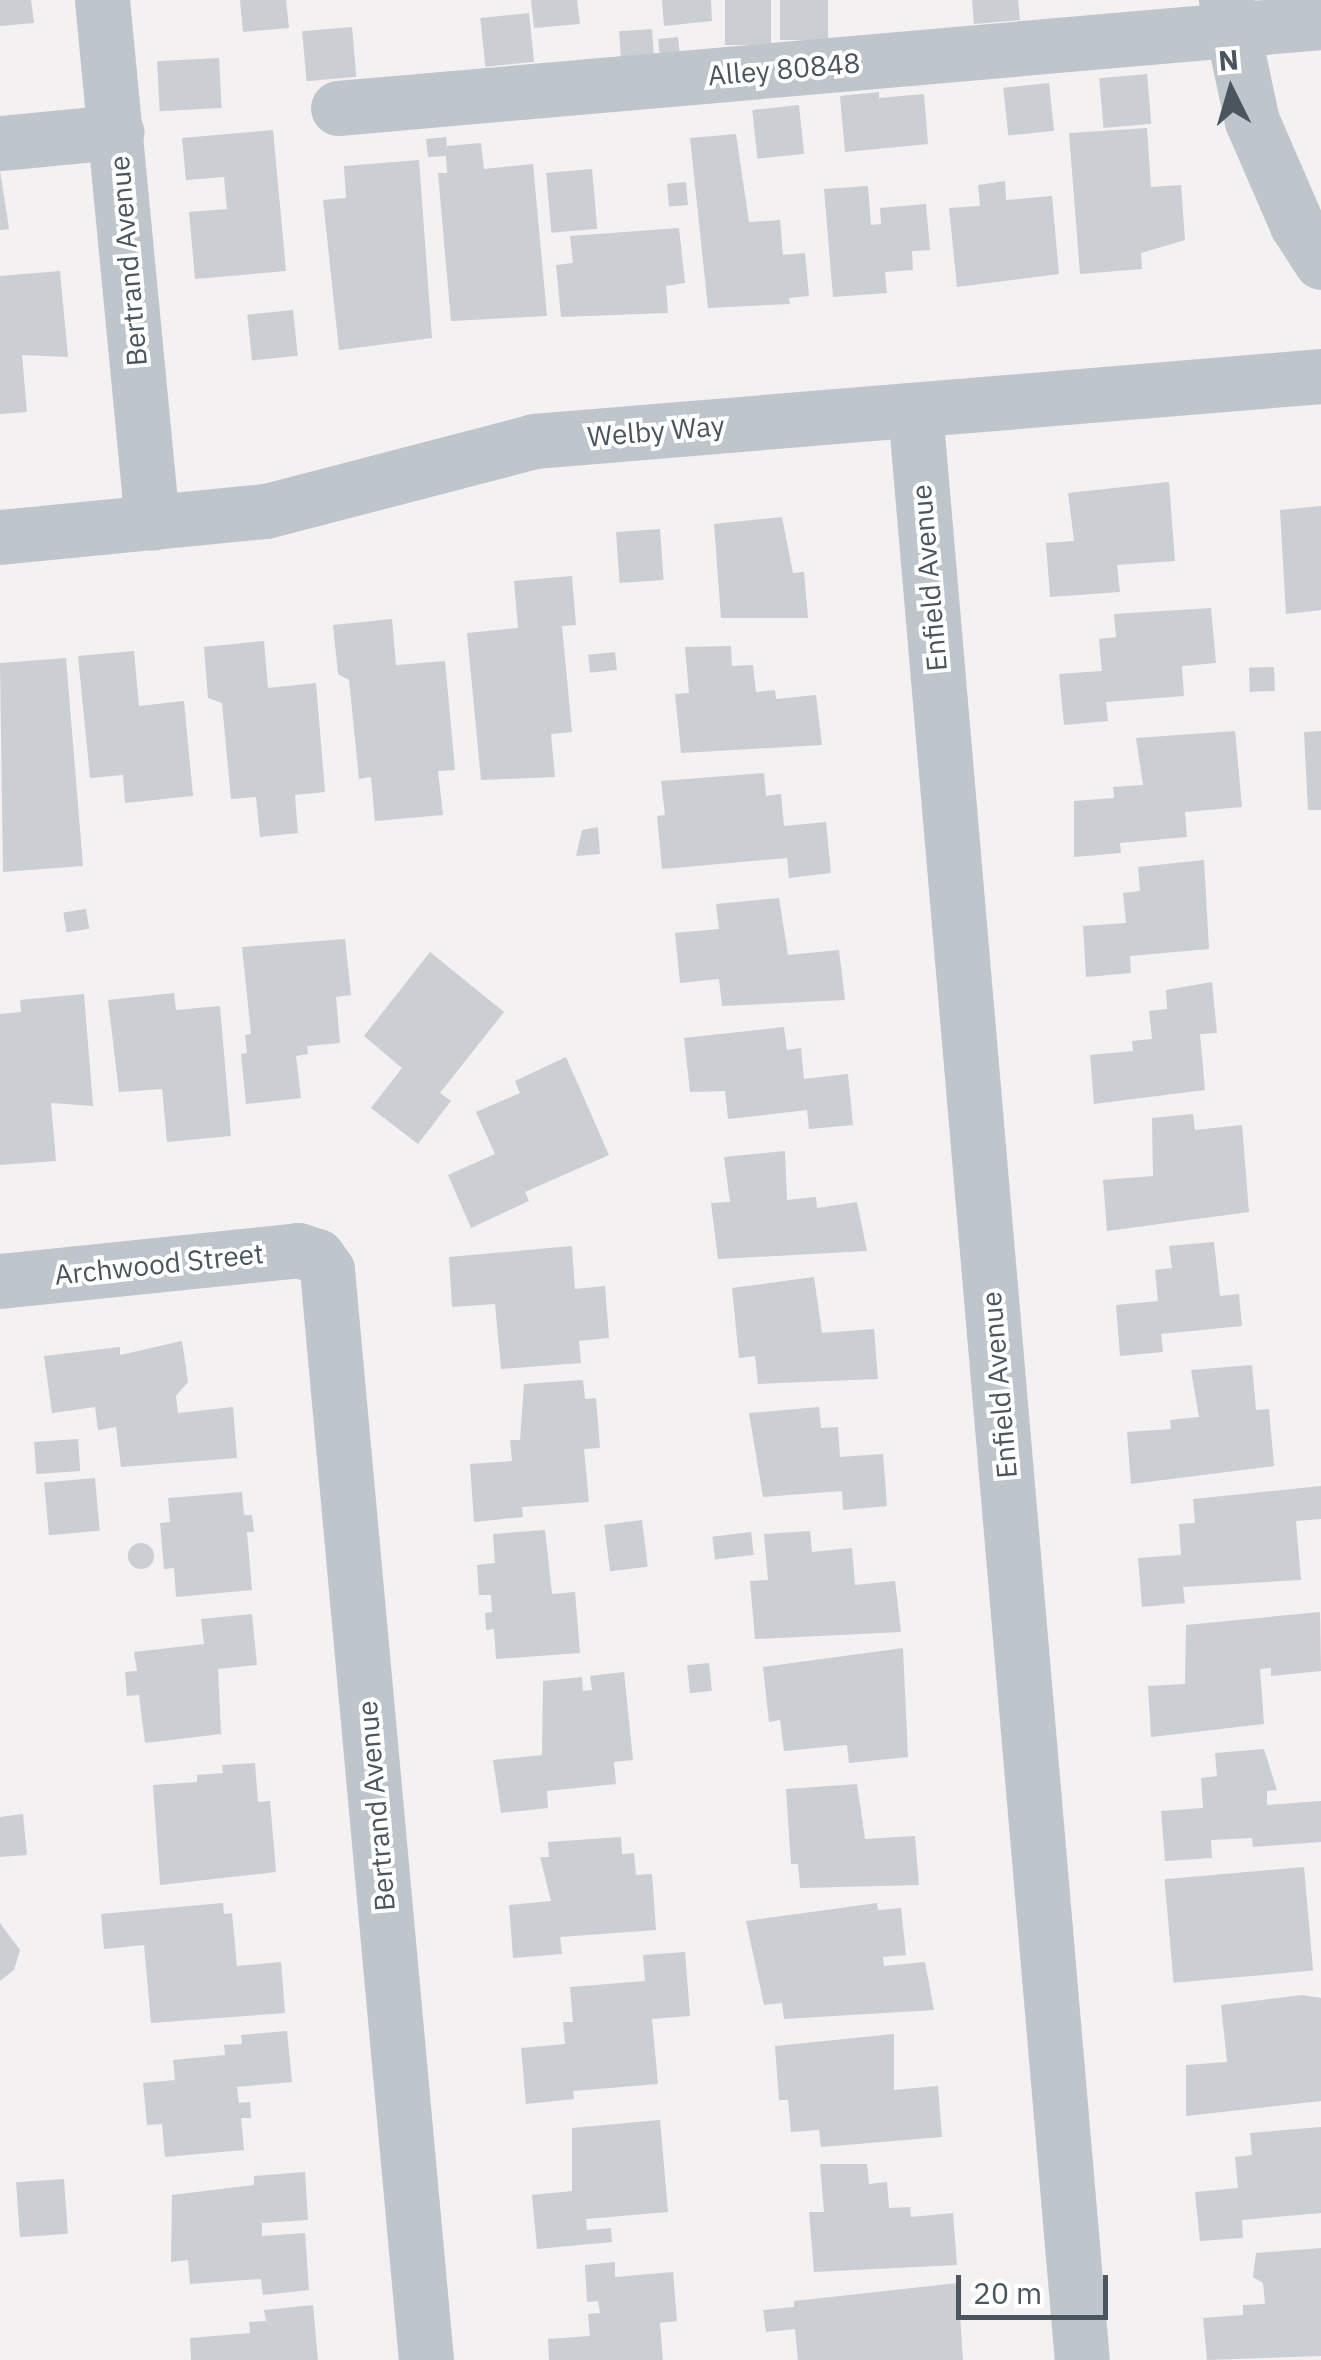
<!DOCTYPE html>
<style>
body{margin:0}
#map{position:relative;width:1321px;height:2360px;overflow:hidden;background:#f3f1f1;font-family:"IBM Plex Sans",sans-serif}
div>[style]{position:absolute}
[style*='--x']{left:calc(var(--x)*1px);top:calc(var(--y)*1px);width:calc(var(--w)*1px);rotate:calc(var(--a)*1deg)}
.building>*{inset:0;background:#cbced3;transform-origin:0 0}
.round{border-radius:50%}
.minor>*{height:55px;margin:-27.5px;padding:0 27.5px;transform-origin:27.5px;border-radius:27.5px;background:#bec6cc}
span{translate:-50% -50%;white-space:nowrap;text-align:center;line-height:1.15;-webkit-text-stroke:8px #fff;paint-order:stroke}
.street-label{font-size:28px;color:#4a555d}
.north{position:absolute;left:1181px;top:40px;width:100px;height:100px;-webkit-text-stroke:8px #fff;paint-order:stroke;rotate:355deg;font-size:28px;font-weight:700;line-height:40px;text-align:center;color:#4a555d}
.north::after{content:'';display:block;margin:auto;width:35px;height:45px;background:#4a555d;clip-path:polygon(50% 0,100% 100%,50% 72%,0 100%)}
.scale{position:absolute;left:956px;top:2275px;width:152px;height:45px;box-sizing:border-box;border:5px solid #4a555d;border-top:0;padding-left:12px;font-size:30px;line-height:35px;white-space:nowrap;color:#4a555d;-webkit-text-stroke:8px #fff;paint-order:stroke}
</style>
<div id="map">
<div class="building">
<div style="clip-path:polygon(0 0,31px 0,34px 23px,0 26px)"></div>
<div style="clip-path:polygon(240px 0,286px 0,289px 28px,243px 32px)"></div>
<div style="clip-path:polygon(531px 0,577px 0,580px 24px,534px 28px)"></div>
<div style="clip-path:polygon(662px 0,711px 0,712px 21px,664px 26px)"></div>
<div style="left:725px;top:0;width:46px;height:45px"></div>
<div style="left:780px;top:0;width:48px;height:40px"></div>
<div style="clip-path:polygon(972px 0,1018px 0,1020px 20px,974px 24px)"></div>
<div style="left:529px;top:13px;width:49px;height:49px;rotate:84deg"></div>
<div style="left:352px;top:27px;width:50px;height:50px;rotate:85deg"></div>
<div style="left:652px;top:29px;width:29px;height:33px;rotate:86deg"></div>
<div style="left:678px;top:37px;width:20px;height:20px;rotate:84deg"></div>
<div style="left:219px;top:58px;width:50px;height:62px;rotate:87deg"></div>
<div style="left:1147px;top:74px;width:50px;height:48px;rotate:85deg"></div>
<div style="left:1049px;top:83px;width:48px;height:46px;rotate:84deg"></div>
<div style="clip-path:polygon(879px 92px,879px 98px,924px 94px,928px 144px,845px 152px,840px 96px)"></div>
<div style="left:799px;top:105px;width:49px;height:47px;rotate:84deg"></div>
<div style="clip-path:polygon(1147px 128px,1151px 187px,1181px 185px,1185px 240px,1141px 253px,1142px 269px,1080px 274px,1069px 133px)"></div>
<div style="clip-path:polygon(273px 130px,286px 271px,195px 279px,189px 212px,227px 209px,224px 177px,186px 180px,182px 138px)"></div>
<div style="clip-path:polygon(736px 134px,749px 222px,780px 220px,783px 255px,805px 253px,809px 296px,789px 298px,790px 304px,708px 308px,690px 138px)"></div>
<div style="clip-path:polygon(446px 137px,447px 146px,481px 143px,484px 169px,533px 164px,547px 316px,451px 321px,438px 173px,447px 173px,446px 156px,428px 157px,426px 139px)"></div>
<div style="clip-path:polygon(419px 160px,432px 338px,339px 350px,323px 200px,346px 198px,344px 166px)"></div>
<div style="left:592px;top:169px;width:60px;height:46px;rotate:85deg"></div>
<div style="clip-path:polygon(0 170px,9px 229px,0 230px)"></div>
<div style="clip-path:polygon(1005px 181px,1006px 200px,1052px 196px,1059px 274px,957px 287px,949px 208px,980px 206px,978px 185px)"></div>
<div style="left:686px;top:182px;width:23px;height:19px;rotate:85deg"></div>
<div style="clip-path:polygon(868px 186px,871px 225px,881px 224px,880px 208px,926px 204px,930px 250px,912px 251px,913px 270px,885px 272px,887px 293px,833px 297px,824px 189px)"></div>
<div style="clip-path:polygon(679px 228px,685px 283px,666px 286px,668px 313px,561px 317px,556px 265px,573px 263px,570px 236px)"></div>
<div style="clip-path:polygon(60px 271px,68px 357px,22px 355px,27px 412px,0 414px,0 276px)"></div>
<div style="left:293px;top:310px;width:46px;height:46px;rotate:84deg"></div>
<div style="clip-path:polygon(1169px 482px,1175px 561px,1117px 565px,1120px 592px,1050px 597px,1046px 543px,1074px 541px,1068px 493px)"></div>
<div style="clip-path:polygon(1321px 506px,1321px 610px,1286px 614px,1280px 510px)"></div>
<div style="clip-path:polygon(782px 517px,793px 573px,804px 572px,808px 618px,721px 618px,714px 524px)"></div>
<div style="left:660px;top:529px;width:51px;height:44px;rotate:86deg"></div>
<div style="clip-path:polygon(572px 576px,576px 625px,562px 626px,572px 732px,551px 734px,555px 777px,481px 780px,467px 633px,518px 628px,514px 581px)"></div>
<div style="clip-path:polygon(1211px 608px,1216px 663px,1182px 666px,1184px 696px,1106px 702px,1108px 721px,1064px 725px,1059px 674px,1102px 671px,1099px 639px,1116px 637px,1114px 614px)"></div>
<div style="clip-path:polygon(392px 619px,396px 665px,445px 661px,455px 770px,438px 771px,443px 815px,375px 821px,371px 777px,359px 779px,349px 680px,338px 674px,333px 625px)"></div>
<div style="clip-path:polygon(264px 641px,268px 688px,316px 683px,325px 792px,295px 795px,298px 833px,260px 837px,256px 797px,231px 799px,222px 703px,208px 698px,204px 647px)"></div>
<div style="clip-path:polygon(731px 646px,732px 666px,753px 665px,756px 692px,775px 690px,776px 699px,816px 695px,822px 745px,681px 753px,675px 694px,689px 693px,685px 647px)"></div>
<div style="clip-path:polygon(134px 651px,139px 706px,184px 701px,193px 796px,125px 803px,123px 775px,90px 778px,78px 656px)"></div>
<div style="left:615px;top:652px;width:18px;height:27px;rotate:84deg"></div>
<div style="clip-path:polygon(66px 658px,83px 866px,3px 872px,0 663px)"></div>
<div style="left:1274px;top:667px;width:24px;height:25px;rotate:88deg"></div>
<div style="clip-path:polygon(1235px 731px,1242px 807px,1185px 812px,1187px 837px,1120px 843px,1121px 853px,1074px 857px,1074px 801px,1114px 798px,1113px 787px,1143px 785px,1136px 738px)"></div>
<div style="clip-path:polygon(1321px 731px,1321px 810px,1308px 810px,1304px 732px)"></div>
<div style="clip-path:polygon(764px 773px,766px 796px,781px 794px,784px 826px,826px 822px,831px 873px,789px 878px,787px 858px,662px 869px,657px 816px,665px 815px,661px 781px)"></div>
<div style="clip-path:polygon(598px 827px,600px 854px,576px 856px,582px 830px)"></div>
<div style="clip-path:polygon(1204px 860px,1209px 949px,1130px 956px,1131px 973px,1086px 977px,1083px 926px,1126px 923px,1123px 893px,1140px 891px,1138px 867px)"></div>
<div style="clip-path:polygon(779px 898px,788px 955px,839px 950px,845px 1000px,722px 1006px,719px 979px,680px 983px,675px 933px,719px 929px,716px 904px)"></div>
<div style="left:86px;top:909px;width:20px;height:23px;rotate:81deg"></div>
<div style="clip-path:polygon(345px 939px,351px 995px,336px 997px,340px 1043px,307px 1046px,308px 1054px,296px 1056px,301px 1098px,246px 1104px,241px 1054px,247px 1053px,245px 1035px,251px 1034px,242px 947px)"></div>
<div style="clip-path:polygon(430px 952px,504px 1012px,440px 1093px,451px 1101px,418px 1144px,371px 1108px,402px 1068px,364px 1036px)"></div>
<div style="clip-path:polygon(1212px 982px,1217px 1033px,1200px 1034px,1205px 1090px,1094px 1104px,1090px 1055px,1133px 1051px,1132px 1041px,1152px 1039px,1149px 1011px,1167px 1009px,1166px 990px)"></div>
<div style="clip-path:polygon(174px 993px,176px 1010px,220px 1006px,231px 1136px,167px 1142px,162px 1089px,119px 1092px,108px 1000px)"></div>
<div style="clip-path:polygon(84px 994px,93px 1106px,51px 1103px,56px 1161px,0 1165px,0 1014px,21px 1012px,20px 1000px)"></div>
<div style="clip-path:polygon(784px 1027px,787px 1050px,801px 1048px,804px 1079px,848px 1074px,853px 1125px,809px 1129px,807px 1110px,728px 1119px,725px 1091px,690px 1092px,684px 1038px)"></div>
<div style="clip-path:polygon(566px 1057px,609px 1155px,525px 1192px,529px 1201px,471px 1228px,448px 1175px,495px 1154px,476px 1112px,520px 1093px,515px 1081px)"></div>
<div style="clip-path:polygon(1193px 1114px,1195px 1130px,1242px 1125px,1249px 1212px,1107px 1231px,1103px 1180px,1153px 1176px,1152px 1118px)"></div>
<div style="clip-path:polygon(785px 1151px,787px 1200px,816px 1197px,817px 1208px,857px 1202px,867px 1251px,718px 1259px,711px 1203px,730px 1202px,724px 1157px)"></div>
<div style="clip-path:polygon(1214px 1242px,1220px 1296px,1239px 1294px,1242px 1326px,1161px 1334px,1163px 1352px,1120px 1356px,1116px 1305px,1158px 1301px,1155px 1270px,1172px 1268px,1169px 1246px)"></div>
<div style="clip-path:polygon(572px 1246px,575px 1289px,605px 1286px,609px 1338px,579px 1341px,581px 1363px,501px 1369px,495px 1304px,452px 1307px,449px 1257px)"></div>
<div style="clip-path:polygon(814px 1277px,822px 1333px,874px 1329px,878px 1379px,758px 1384px,755px 1356px,739px 1358px,732px 1288px)"></div>
<div style="clip-path:polygon(182px 1341px,188px 1382px,176px 1396px,178px 1413px,233px 1407px,237px 1458px,121px 1467px,116px 1427px,98px 1430px,95px 1407px,52px 1413px,44px 1356px,120px 1347px,120px 1355px)"></div>
<div style="clip-path:polygon(1252px 1365px,1256px 1410px,1269px 1409px,1274px 1466px,1131px 1484px,1127px 1432px,1171px 1429px,1170px 1420px,1199px 1417px,1191px 1370px)"></div>
<div style="clip-path:polygon(583px 1380px,585px 1399px,596px 1398px,600px 1448px,584px 1449px,589px 1502px,522px 1507px,523px 1517px,474px 1522px,470px 1464px,512px 1461px,510px 1440px,520px 1440px,524px 1384px)"></div>
<div style="clip-path:polygon(819px 1407px,821px 1428px,838px 1427px,840px 1457px,883px 1454px,887px 1506px,843px 1510px,842px 1491px,763px 1497px,749px 1413px)"></div>
<div style="left:78px;top:1439px;width:32px;height:44px;rotate:86deg"></div>
<div style="left:95px;top:1478px;width:53px;height:51px;rotate:85deg"></div>
<div style="clip-path:polygon(1321px 1486px,1321px 1519px,1296px 1521px,1301px 1580px,1183px 1587px,1185px 1603px,1142px 1607px,1138px 1558px,1181px 1555px,1179px 1524px,1195px 1523px,1193px 1499px)"></div>
<div style="clip-path:polygon(242px 1492px,244px 1515px,252px 1515px,254px 1532px,247px 1532px,252px 1590px,176px 1597px,174px 1568px,164px 1569px,160px 1523px,170px 1522px,168px 1498px)"></div>
<div style="left:642px;top:1520px;width:47px;height:38px;rotate:83deg"></div>
<div style="clip-path:polygon(545px 1530px,552px 1594px,575px 1592px,580px 1653px,496px 1659px,494px 1629px,486px 1630px,485px 1613px,492px 1612px,491px 1595px,479px 1595px,477px 1565px,495px 1563px,493px 1534px)"></div>
<div style="clip-path:polygon(810px 1531px,812px 1552px,852px 1548px,855px 1585px,895px 1581px,901px 1632px,755px 1639px,750px 1581px,768px 1580px,764px 1534px)"></div>
<div style="left:751px;top:1532px;width:23px;height:39px;rotate:83deg"></div>
<div class="round" style="left:128px;top:1543px;width:26px;height:26px"></div>
<div style="clip-path:polygon(1320px 1612px,1321px 1671px,1271px 1676px,1271px 1668px,1260px 1669px,1264px 1724px,1151px 1737px,1148px 1686px,1185px 1684px,1186px 1625px)"></div>
<div style="clip-path:polygon(252px 1614px,257px 1665px,218px 1669px,221px 1734px,145px 1743px,139px 1695px,127px 1696px,125px 1672px,137px 1671px,134px 1652px,204px 1644px,201px 1619px)"></div>
<div style="clip-path:polygon(903px 1648px,908px 1757px,849px 1763px,847px 1745px,784px 1751px,780px 1720px,769px 1722px,763px 1667px)"></div>
<div style="left:709px;top:1663px;width:28px;height:22px;rotate:84deg"></div>
<div style="clip-path:polygon(624px 1672px,633px 1760px,614px 1762px,616px 1784px,547px 1791px,548px 1808px,501px 1813px,493px 1760px,542px 1755px,543px 1681px,582px 1677px,583px 1691px,592px 1690px,590px 1676px)"></div>
<div style="clip-path:polygon(1264px 1749px,1277px 1790px,1267px 1791px,1267px 1805px,1321px 1801px,1321px 1842px,1253px 1847px,1252px 1838px,1211px 1840px,1212px 1858px,1165px 1861px,1161px 1811px,1203px 1808px,1201px 1778px,1217px 1776px,1215px 1753px)"></div>
<div style="clip-path:polygon(255px 1763px,258px 1802px,270px 1801px,276px 1872px,160px 1885px,153px 1785px,197px 1782px,197px 1775px,223px 1773px,222px 1765px)"></div>
<div style="clip-path:polygon(857px 1784px,865px 1839px,915px 1836px,919px 1885px,800px 1888px,798px 1864px,791px 1864px,786px 1789px)"></div>
<div style="clip-path:polygon(23px 1814px,27px 1855px,0 1857px,0 1817px)"></div>
<div style="clip-path:polygon(621px 1837px,622px 1854px,634px 1853px,636px 1875px,652px 1874px,656px 1930px,560px 1937px,562px 1954px,513px 1958px,509px 1905px,551px 1901px,540px 1857px,549px 1857px,548px 1842px)"></div>
<div style="left:1304px;top:1867px;width:104px;height:140px;rotate:85deg"></div>
<div style="clip-path:polygon(223px 1903px,224px 1914px,232px 1913px,237px 1966px,281px 1962px,285px 2013px,151px 2023px,144px 1945px,104px 1949px,101px 1914px)"></div>
<div style="clip-path:polygon(877px 1903px,878px 1910px,901px 1908px,906px 1955px,883px 1957px,884px 1966px,925px 1962px,934px 2010px,784px 2019px,782px 2003px,764px 2005px,746px 1921px)"></div>
<div style="clip-path:polygon(0 1923px,20px 1950px,14px 1970px,0 1981px)"></div>
<div style="clip-path:polygon(685px 1952px,690px 2016px,652px 2019px,658px 2084px,573px 2091px,574px 2099px,526px 2104px,521px 2048px,565px 2044px,563px 2022px,573px 2022px,570px 1987px,645px 1981px,643px 1955px)"></div>
<div style="clip-path:polygon(1302px 1995px,1321px 1998px,1321px 2101px,1186px 2116px,1186px 2065px,1227px 2062px,1221px 2005px)"></div>
<div style="clip-path:polygon(287px 2031px,292px 2082px,237px 2087px,239px 2103px,250px 2102px,251px 2118px,241px 2118px,244px 2150px,165px 2157px,162px 2124px,147px 2125px,143px 2083px,175px 2080px,173px 2060px,225px 2055px,224px 2045px,242px 2044px,241px 2035px)"></div>
<div style="clip-path:polygon(894px 2034px,894px 2090px,938px 2086px,942px 2137px,821px 2147px,819px 2130px,791px 2132px,788px 2100px,779px 2100px,775px 2046px)"></div>
<div style="clip-path:polygon(660px 2120px,668px 2212px,586px 2219px,587px 2230px,611px 2228px,612px 2242px,537px 2249px,532px 2195px,572px 2191px,572px 2128px)"></div>
<div style="clip-path:polygon(1321px 2127px,1321px 2213px,1242px 2220px,1243px 2238px,1200px 2241px,1195px 2192px,1238px 2188px,1235px 2157px,1252px 2155px,1250px 2133px)"></div>
<div style="clip-path:polygon(820px 2164px,867px 2164px,869px 2184px,887px 2182px,889px 2208px,910px 2207px,911px 2217px,953px 2213px,957px 2265px,814px 2272px,809px 2212px,824px 2212px)"></div>
<div style="clip-path:polygon(305px 2172px,308px 2220px,262px 2223px,262px 2236px,305px 2233px,309px 2290px,263px 2295px,261px 2279px,190px 2284px,188px 2260px,171px 2262px,172px 2195px,254px 2185px,254px 2176px)"></div>
<div style="left:64px;top:2179px;width:55px;height:48px;rotate:86deg"></div>
<div style="clip-path:polygon(1321px 2248px,1321px 2356px,1207px 2360px,1203px 2318px,1243px 2315px,1243px 2305px,1265px 2304px,1263px 2283px,1253px 2277px,1256px 2253px)"></div>
<div style="clip-path:polygon(615px 2262px,615px 2277px,673px 2272px,677px 2321px,660px 2323px,663px 2360px,549px 2360px,548px 2339px,590px 2336px,588px 2314px,600px 2313px,598px 2301px,587px 2302px,585px 2265px)"></div>
<div style="clip-path:polygon(958px 2283px,963px 2360px,798px 2360px,795px 2329px,766px 2332px,763px 2310px,794px 2307px,794px 2301px)"></div>
<div style="clip-path:polygon(313px 2305px,318px 2360px,191px 2360px,190px 2338px,250px 2333px,249px 2322px,266px 2321px,264px 2310px)"></div>
</div>
<div class="minor">
<div style="--x:102;--y:0;--w:525;--a:84.54"></div>
<div style="--x:1226;--y:0;--w:124;--a:77.9"></div>
<div style="--x:1252;--y:121;--w:113;--a:66.6"></div>
<div style="--x:1297;--y:225;--w:44;--a:57"></div>
<div style="--x:338;--y:108;--w:987;--a:-5"></div>
<div style="--x:0;--y:143;--w:117;--a:-5.4"></div>
<div style="--x:915;--y:410;--w:1957;--a:85.11"></div>
<div style="--x:0;--y:537;--w:267;--a:-5.6"></div>
<div style="--x:266;--y:511;--w:277;--a:-14.6"></div>
<div style="--x:534;--y:441;--w:790;--a:-4.72"></div>
<div style="--x:0;--y:1281;--w:300;--a:-5.9"></div>
<div style="--x:298;--y:1250;--w:20;--a:18"></div>
<div style="--x:317;--y:1256;--w:17;--a:54"></div>
<div style="--x:327;--y:1270;--w:1094;--a:84.81"></div>
</div>
<div class="street-label">
<span style="left:784px;top:69px;rotate:-5deg">Alley 80848</span>
<span style="left:128px;top:261px;rotate:-95deg">Bertrand Avenue</span>
<span style="left:656px;top:431px;rotate:-5deg">Welby Way</span>
<span style="left:929px;top:578px;rotate:-95deg">Enfield Avenue</span>
<span style="left:159px;top:1264px;rotate:-6deg">Archwood Street</span>
<span style="left:999px;top:1385px;rotate:-95deg">Enfield Avenue</span>
<span style="left:376px;top:1806px;rotate:-95deg">Bertrand Avenue</span>
</div>
<div class="north">N</div>
<div class="scale">20 m</div>
</div>
